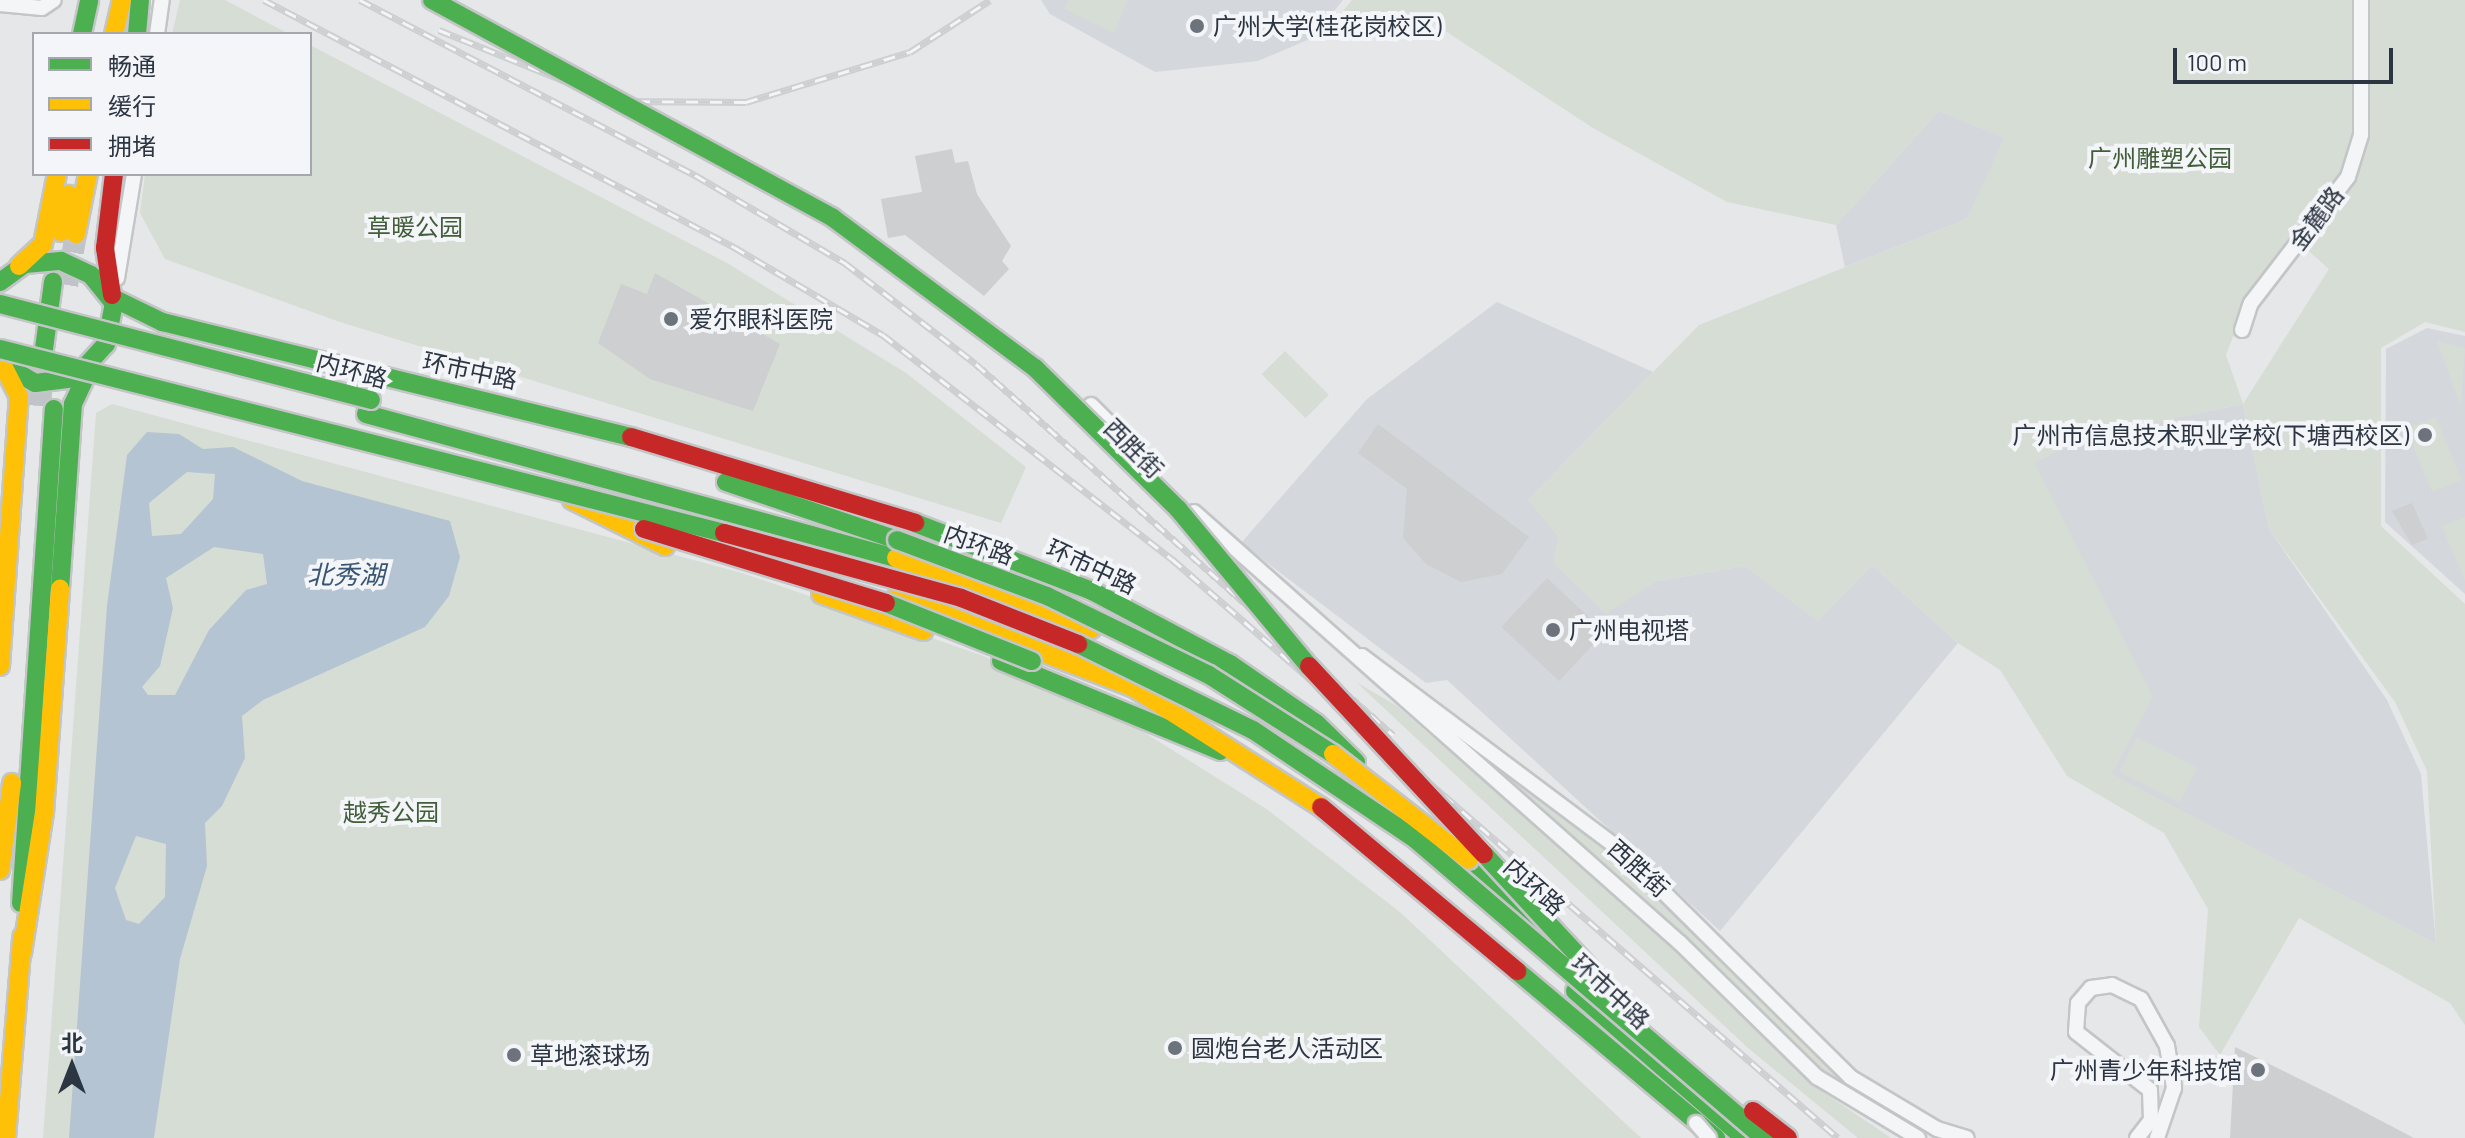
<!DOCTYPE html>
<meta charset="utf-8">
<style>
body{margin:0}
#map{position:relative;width:2465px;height:1138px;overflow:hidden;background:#e5e7e9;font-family:Barlow,"Noto Sans SC",sans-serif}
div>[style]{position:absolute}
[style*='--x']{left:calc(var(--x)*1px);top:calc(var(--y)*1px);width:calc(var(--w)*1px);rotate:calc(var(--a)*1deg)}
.built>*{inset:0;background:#d4d7dc}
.green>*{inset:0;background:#d6ddd5;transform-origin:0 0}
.water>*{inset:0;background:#b5c4d2}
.building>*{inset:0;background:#cdcfd1;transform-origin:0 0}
.primary-tunnel>*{height:22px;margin-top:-11px;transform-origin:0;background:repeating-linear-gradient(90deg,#c0c3c8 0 22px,transparent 0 33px)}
.roads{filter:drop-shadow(2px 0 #c3c5c7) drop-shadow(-2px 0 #c3c5c7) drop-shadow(0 2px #c3c5c7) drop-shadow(0 -2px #c3c5c7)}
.street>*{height:14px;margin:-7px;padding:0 7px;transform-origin:7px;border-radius:7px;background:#f4f5f6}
.fast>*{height:18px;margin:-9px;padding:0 9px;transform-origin:9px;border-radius:9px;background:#4caf50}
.slow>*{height:18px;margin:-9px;padding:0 9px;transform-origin:9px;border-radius:9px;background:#ffc107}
.jam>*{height:18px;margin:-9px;padding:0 9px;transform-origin:9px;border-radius:9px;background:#c62828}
.rail>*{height:7px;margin-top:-3.5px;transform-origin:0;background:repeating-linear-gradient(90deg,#f3f5f8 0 12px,#cdcfd1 0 24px);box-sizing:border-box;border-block:2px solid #cdcfd1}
.bridges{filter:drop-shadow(2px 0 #c3c5c7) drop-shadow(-2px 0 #c3c5c7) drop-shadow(0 2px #c3c5c7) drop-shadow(0 -2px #c3c5c7)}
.street-bridge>*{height:14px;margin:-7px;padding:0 7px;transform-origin:7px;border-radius:7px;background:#f4f5f6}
.fast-bridge>*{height:18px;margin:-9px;padding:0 9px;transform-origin:9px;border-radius:9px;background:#4caf50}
.slow-bridge>*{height:18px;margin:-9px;padding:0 9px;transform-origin:9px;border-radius:9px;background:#ffc107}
.jam-bridge>*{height:18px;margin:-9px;padding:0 9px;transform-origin:9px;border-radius:9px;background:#c62828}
.dots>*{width:22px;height:22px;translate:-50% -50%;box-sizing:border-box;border:4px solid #f3f5f8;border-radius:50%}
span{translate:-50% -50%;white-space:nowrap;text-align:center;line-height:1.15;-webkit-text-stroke:8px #f3f5f8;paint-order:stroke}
.poi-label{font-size:24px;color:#2c3542}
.left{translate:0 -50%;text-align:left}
.right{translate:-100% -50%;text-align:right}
.park-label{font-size:24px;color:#425d3a}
.street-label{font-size:24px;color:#2c3542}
.water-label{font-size:26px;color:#385574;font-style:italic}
.legend{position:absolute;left:32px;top:32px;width:280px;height:144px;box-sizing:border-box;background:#f3f5f8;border:2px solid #a3a8af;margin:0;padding:10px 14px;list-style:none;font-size:24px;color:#2c3542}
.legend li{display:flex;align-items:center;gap:16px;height:40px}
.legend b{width:40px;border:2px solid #a3a8af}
.north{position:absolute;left:32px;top:1026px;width:80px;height:80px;-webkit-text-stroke:6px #f3f5f8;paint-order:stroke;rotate:0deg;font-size:22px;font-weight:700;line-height:32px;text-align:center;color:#2c3542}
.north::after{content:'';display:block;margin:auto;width:28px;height:36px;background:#2c3542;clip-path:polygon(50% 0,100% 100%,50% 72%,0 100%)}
.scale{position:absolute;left:2173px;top:48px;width:220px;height:36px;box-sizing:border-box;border:4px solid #2c3542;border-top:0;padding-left:10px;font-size:24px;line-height:28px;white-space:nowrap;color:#2c3542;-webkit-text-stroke:6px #f3f5f8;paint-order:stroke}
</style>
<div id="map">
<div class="built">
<div style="clip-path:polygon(1041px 0,1343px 0,1312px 38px,1258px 61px,1155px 72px,1050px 14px)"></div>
<div style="clip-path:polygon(1939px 111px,2005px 138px,1967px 219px,1845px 267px,1836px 225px)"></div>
<div style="clip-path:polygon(1497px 302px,1653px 372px,1528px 500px,1657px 581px,1745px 566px,1818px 621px,1872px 565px,1958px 643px,1720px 931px,1447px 680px,1426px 683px,1241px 543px,1367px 399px)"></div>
<div style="clip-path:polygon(2427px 328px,2465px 336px,2465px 594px,2385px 522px,2386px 349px)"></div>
<div style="clip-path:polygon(2243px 404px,2269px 529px,2387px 700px,2421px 774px,2436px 944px,2111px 774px,2034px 462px,2093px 435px)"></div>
</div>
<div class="green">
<div style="clip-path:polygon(180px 0,225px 0,289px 34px,172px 34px)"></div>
<div style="clip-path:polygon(1069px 0,1128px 0,1114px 33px,1064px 9px)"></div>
<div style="clip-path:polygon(evenodd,1352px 0,2353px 0,2357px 134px,2344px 176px,2246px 303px,2226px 355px,2243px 404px,2329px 269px,2304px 247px,2356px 181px,2366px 137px,2365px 0,2465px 0,2465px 332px,2425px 322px,2381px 348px,2381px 526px,2465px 604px,2465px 1025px,2450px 1003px,2299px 918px,2220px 1055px,2199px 1027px,2208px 909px,2164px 833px,2067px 776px,2000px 670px,1958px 643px,1872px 565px,1818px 621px,1745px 566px,1657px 581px,1606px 614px,1553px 563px,1558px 537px,1528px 500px,1699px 325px,1967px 219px,2004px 138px,1939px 111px,1836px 225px,1727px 202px,1593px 128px,1418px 13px,1322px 36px,1352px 0,2243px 404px,2269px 529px,2395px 702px,2427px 771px,2436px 944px,2112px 774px,2153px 697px,2034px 462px,2093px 435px,2243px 404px)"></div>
<div style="clip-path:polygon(310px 45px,727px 263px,906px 373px,1026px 467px,1001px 523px,340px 322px,165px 259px,140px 213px,145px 174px,310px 174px)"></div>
<div style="clip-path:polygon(2437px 341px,2465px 348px,2461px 407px)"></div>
<div style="left:1285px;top:351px;width:62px;height:33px;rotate:45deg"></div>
<div style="clip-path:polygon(112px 404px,742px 573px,981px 655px,1118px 716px,1265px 808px,1401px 913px,1641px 1138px,43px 1138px,96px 413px)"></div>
<div style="left:2436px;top:417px;width:68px;height:32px;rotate:68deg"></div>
<div style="clip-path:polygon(2465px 517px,2465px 581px,2442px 526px)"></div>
<div style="clip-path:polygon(1356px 682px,1397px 706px,1669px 943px,1813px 1085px,1891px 1138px,1858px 1138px,1748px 1048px)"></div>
<div style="clip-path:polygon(1405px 695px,1641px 872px,1831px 1071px,1887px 1113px,1820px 1072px)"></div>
<div style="left:2137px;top:737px;width:68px;height:39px;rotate:27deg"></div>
</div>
<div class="water">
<div style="clip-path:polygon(evenodd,147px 432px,179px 434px,203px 449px,233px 447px,302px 481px,450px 521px,460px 557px,449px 596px,425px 627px,263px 700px,242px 716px,245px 758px,222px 806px,205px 823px,207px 866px,180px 959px,154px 1138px,69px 1138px,107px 606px,127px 455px,147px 432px,187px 472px,215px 474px,213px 499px,181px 534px,152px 536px,149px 503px,187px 472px,147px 432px,214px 547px,263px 554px,267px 584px,246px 590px,209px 630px,175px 695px,148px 695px,142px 687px,160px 666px,173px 608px,166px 578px,214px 547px,147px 432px,136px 836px,166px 844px,165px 897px,139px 924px,126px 920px,115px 888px,136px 836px)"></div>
</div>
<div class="building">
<div style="clip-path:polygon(952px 149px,955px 163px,968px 161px,977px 194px,1011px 246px,1002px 261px,1009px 269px,984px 296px,905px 235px,888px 238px,881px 199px,922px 192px,915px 156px)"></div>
<div style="clip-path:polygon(655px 273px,780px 344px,753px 411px,650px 379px,598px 343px,621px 284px,647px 294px)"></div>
<div style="clip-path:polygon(1378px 424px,1529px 537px,1502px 574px,1461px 582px,1426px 564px,1403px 538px,1407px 489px,1358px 453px)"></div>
<div style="clip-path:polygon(2412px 503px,2428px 539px,2412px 545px,2392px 511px)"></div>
<div style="left:1547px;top:578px;width:79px;height:67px;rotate:43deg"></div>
<div style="clip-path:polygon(2235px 1047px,2328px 1093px,2414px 1138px,2230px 1138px)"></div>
</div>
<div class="primary-tunnel">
<div style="--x:67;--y:285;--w:52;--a:-80"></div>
<div style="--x:40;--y:406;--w:40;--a:-85.7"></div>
</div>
<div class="roads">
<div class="street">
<div style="--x:0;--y:4;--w:42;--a:5.4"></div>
<div style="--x:42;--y:8;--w:14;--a:-34"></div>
<div style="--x:157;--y:34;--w:34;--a:-82"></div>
<div style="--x:117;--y:278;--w:105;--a:-80.7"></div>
<div style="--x:2242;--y:330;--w:28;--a:-72"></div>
<div style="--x:2251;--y:303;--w:159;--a:-52.4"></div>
<div style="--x:2348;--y:177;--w:44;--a:-72.8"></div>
<div style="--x:2361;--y:135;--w:135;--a:-90"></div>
<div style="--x:1091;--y:405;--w:79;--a:45"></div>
<div style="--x:1194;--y:512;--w:650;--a:41.57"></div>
<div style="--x:1680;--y:943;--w:192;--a:44.4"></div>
<div style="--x:1817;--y:1077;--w:118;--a:31.1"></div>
<div style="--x:1362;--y:656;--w:328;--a:36.9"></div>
<div style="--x:1624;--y:853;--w:318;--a:44.7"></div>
<div style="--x:1850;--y:1077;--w:101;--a:30.9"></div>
<div style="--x:1937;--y:1129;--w:31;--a:17"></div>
<div style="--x:2137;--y:1138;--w:23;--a:-52"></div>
<div style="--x:2151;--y:1120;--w:30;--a:-92"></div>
<div style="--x:2150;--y:1090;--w:94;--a:-141.9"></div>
<div style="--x:2076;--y:1032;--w:29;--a:-86"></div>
<div style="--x:2078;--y:1003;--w:20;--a:-49"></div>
<div style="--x:2091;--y:988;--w:21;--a:-8"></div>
<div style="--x:2112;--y:985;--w:32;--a:26"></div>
<div style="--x:2141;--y:999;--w:54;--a:61"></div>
<div style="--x:2167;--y:1046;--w:43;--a:80.5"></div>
<div style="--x:2174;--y:1088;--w:53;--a:108.8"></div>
</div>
<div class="fast">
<div style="--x:82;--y:34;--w:35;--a:-78"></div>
<div style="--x:137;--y:34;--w:34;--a:-85"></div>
<div style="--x:0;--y:282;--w:31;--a:-36"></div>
<div style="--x:25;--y:264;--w:36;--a:-5"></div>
<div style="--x:61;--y:261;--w:33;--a:25"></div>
<div style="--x:91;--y:275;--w:36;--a:51"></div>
<div style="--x:114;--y:303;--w:42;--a:101"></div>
<div style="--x:106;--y:344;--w:46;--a:132.4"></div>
<div style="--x:75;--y:378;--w:40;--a:172.9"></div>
<div style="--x:35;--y:383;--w:41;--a:-149"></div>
<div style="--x:113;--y:298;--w:55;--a:26.1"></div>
<div style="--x:162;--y:322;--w:483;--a:13.8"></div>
<div style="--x:43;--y:356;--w:75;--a:-82.3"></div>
<div style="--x:366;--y:414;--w:549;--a:15.2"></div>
<div style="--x:726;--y:482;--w:181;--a:18.7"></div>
<div style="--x:915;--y:523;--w:190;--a:21"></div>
<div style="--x:1092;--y:591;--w:156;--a:27.9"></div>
<div style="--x:1230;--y:664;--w:104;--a:34.5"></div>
<div style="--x:1316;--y:723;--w:56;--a:44.3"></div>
<div style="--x:60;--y:589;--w:185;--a:-86"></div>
<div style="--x:73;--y:404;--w:38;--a:-65"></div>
<div style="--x:1001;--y:661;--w:237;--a:22.3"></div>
<div style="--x:1453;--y:844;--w:125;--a:45.3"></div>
<div style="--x:21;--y:903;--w:495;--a:-86.2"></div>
<div style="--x:1517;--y:971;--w:260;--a:40"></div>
<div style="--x:1575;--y:991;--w:224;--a:41"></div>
</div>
<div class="slow">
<div style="--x:114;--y:34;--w:35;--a:-77"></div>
<div style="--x:61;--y:232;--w:38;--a:-78"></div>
<div style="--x:76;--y:234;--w:61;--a:-78.7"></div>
<div style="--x:19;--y:266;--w:33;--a:-43"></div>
<div style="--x:43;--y:244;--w:71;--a:-78.7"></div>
<div style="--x:572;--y:500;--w:104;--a:26.3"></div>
<div style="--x:896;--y:558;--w:208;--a:20"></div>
<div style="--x:821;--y:594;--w:109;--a:19.8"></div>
<div style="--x:897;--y:596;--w:254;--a:21.2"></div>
<div style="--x:1134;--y:688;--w:222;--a:32.5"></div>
<div style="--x:0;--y:666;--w:270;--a:-86"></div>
<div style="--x:19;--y:397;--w:36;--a:-117"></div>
<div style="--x:0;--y:870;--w:88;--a:-82.1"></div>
<div style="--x:22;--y:953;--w:142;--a:-81.1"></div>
<div style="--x:44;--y:813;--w:225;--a:-85.9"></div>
<div style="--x:6;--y:1138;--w:202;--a:-85.4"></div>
</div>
<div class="jam">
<div style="--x:112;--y:295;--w:48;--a:-98.5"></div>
<div style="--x:105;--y:248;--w:75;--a:-83.1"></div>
<div style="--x:631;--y:437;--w:297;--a:16.8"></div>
<div style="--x:1321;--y:807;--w:256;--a:39.9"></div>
</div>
</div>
<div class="rail">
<div style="--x:264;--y:0;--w:531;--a:27.72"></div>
<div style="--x:734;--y:247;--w:173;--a:30.6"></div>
<div style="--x:883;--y:335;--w:366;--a:37.8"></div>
<div style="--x:1172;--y:559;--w:882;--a:41"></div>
<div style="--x:360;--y:0;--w:378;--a:27.6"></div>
<div style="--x:695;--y:175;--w:174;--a:30.4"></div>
<div style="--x:845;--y:263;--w:165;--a:37.6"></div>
<div style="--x:976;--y:364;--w:558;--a:41.66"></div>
<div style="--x:439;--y:30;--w:189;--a:22.1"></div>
<div style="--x:614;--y:101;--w:132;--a:0.4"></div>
<div style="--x:746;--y:102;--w:171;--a:-17"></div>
<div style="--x:910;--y:52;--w:95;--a:-33"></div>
</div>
<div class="bridges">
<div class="street-bridge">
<div style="--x:1696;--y:1123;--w:20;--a:49"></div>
</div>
<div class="fast-bridge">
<div style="--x:432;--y:0;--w:456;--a:28.5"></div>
<div style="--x:833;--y:218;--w:252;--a:36.6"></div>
<div style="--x:1035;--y:368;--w:201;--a:44.6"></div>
<div style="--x:1178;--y:509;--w:204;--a:50.2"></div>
<div style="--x:0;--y:304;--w:383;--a:14.5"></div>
<div style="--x:0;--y:349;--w:747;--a:14.26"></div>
<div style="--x:897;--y:540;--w:160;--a:20.5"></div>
<div style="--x:1047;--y:596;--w:180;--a:26"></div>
<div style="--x:1209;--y:675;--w:147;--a:32.5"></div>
<div style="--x:886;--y:603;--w:157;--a:21.7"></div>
<div style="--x:1078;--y:644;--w:195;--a:26.2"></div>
<div style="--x:1253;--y:730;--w:195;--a:33.9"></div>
<div style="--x:1415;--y:839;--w:460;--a:40.6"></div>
<div style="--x:1484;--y:854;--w:163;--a:47.2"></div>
</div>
<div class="slow-bridge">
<div style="--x:1333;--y:754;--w:172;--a:37.9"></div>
</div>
<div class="jam-bridge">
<div style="--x:644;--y:529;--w:253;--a:17"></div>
<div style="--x:724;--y:533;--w:246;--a:15.3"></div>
<div style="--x:961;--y:598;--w:126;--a:21.5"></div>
<div style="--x:1309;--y:666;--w:257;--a:47.1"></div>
<div style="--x:1753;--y:1111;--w:44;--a:37.6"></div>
</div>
</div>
<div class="dots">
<div style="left:1197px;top:26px;background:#6d737c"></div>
<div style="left:671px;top:319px;background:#6d737c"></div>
<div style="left:2425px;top:435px;background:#6d737c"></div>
<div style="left:1553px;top:630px;background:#6d737c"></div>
<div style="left:1175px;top:1048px;background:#6d737c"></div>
<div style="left:514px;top:1055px;background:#6d737c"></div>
<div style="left:2258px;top:1070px;background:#6d737c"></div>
</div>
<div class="poi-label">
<span class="left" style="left:1213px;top:26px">广州大学(桂花岗校区)</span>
<span class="left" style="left:689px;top:319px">爱尔眼科医院</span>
<span class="right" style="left:2409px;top:435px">广州市信息技术职业学校(下塘西校区)</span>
<span class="left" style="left:1569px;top:630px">广州电视塔</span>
<span class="left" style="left:1191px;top:1048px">圆炮台老人活动区</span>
<span class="left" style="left:530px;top:1055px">草地滚球场</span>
<span class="right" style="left:2242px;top:1070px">广州青少年科技馆</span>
</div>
<div class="park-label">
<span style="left:2160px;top:158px">广州雕塑公园</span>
<span style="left:415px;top:227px">草暖公园</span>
<span style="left:391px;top:812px">越秀公园</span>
</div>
<div class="street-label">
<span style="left:2316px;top:218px;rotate:-53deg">金麓路</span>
<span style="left:352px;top:370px;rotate:15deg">内环路</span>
<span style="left:470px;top:370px;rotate:12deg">环市中路</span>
<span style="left:1134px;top:448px;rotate:45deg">西胜街</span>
<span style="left:979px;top:544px;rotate:20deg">内环路</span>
<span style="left:1092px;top:566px;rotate:25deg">环市中路</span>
<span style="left:1639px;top:868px;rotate:42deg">西胜街</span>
<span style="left:1535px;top:886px;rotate:42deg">内环路</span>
<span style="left:1611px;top:991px;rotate:43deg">环市中路</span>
</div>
<div class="water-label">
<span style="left:346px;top:574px">北秀湖</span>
</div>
<ul class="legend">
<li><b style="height:10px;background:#4caf50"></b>畅通</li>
<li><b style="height:10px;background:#ffc107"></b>缓行</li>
<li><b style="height:10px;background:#c62828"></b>拥堵</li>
</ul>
<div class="north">北</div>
<div class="scale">100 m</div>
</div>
